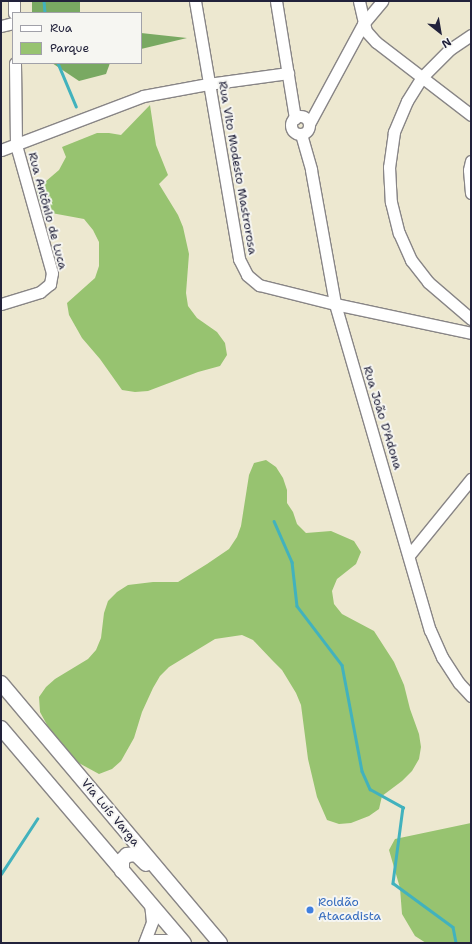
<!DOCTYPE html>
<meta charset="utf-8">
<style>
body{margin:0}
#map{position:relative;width:472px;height:944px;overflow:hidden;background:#ede8d0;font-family:"Shantell Sans",sans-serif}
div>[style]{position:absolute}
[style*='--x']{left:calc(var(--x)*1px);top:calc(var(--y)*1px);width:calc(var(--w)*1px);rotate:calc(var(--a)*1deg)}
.green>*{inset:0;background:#97c370}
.forest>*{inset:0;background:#79a962;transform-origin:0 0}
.stream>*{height:2.5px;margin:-1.25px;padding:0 1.25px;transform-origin:1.25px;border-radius:1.25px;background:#42b2bd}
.roads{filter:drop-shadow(1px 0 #888586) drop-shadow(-1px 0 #888586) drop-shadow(0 1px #888586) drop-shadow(0 -1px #888586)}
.minor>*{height:11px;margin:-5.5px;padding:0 5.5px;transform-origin:5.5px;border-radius:5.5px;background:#fff}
.minor>.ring{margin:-5.5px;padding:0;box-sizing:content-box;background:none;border:11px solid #fff;border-radius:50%}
.major>*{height:14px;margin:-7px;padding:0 7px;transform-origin:7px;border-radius:7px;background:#fff}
.dots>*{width:11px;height:11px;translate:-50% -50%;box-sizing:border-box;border:2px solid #f6f6f2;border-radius:50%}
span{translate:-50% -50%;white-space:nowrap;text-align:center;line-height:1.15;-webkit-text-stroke:4px #f6f6f2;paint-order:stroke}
.street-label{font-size:12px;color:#22223b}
.shop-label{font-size:12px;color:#366cbe}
.left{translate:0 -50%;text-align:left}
.frame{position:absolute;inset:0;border:2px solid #22223b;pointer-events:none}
.legend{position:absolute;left:12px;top:12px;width:130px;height:52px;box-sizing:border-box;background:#f6f6f2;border:1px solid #a1a1a9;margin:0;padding:5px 7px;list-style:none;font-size:12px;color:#22223b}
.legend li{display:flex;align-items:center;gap:8px;height:20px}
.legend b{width:20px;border:1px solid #a1a1a9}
.north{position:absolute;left:420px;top:12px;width:40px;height:40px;-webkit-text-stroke:3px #f6f6f2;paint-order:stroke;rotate:149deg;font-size:11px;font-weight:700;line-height:16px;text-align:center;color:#22223b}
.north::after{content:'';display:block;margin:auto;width:14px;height:18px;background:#22223b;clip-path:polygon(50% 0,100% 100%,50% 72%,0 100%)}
</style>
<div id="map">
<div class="green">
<div style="clip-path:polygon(150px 105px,156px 145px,168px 175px,159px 184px,178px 215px,183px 227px,189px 254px,186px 293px,188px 306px,197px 318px,217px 332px,225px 343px,227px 355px,220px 366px,198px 372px,148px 391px,135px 392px,122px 390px,100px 359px,82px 338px,69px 315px,67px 303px,95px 278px,99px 266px,99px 242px,93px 230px,84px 219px,46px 212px,39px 200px,36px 187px,45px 182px,59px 170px,66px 157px,62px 147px,97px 133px,109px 133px,121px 135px)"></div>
<div style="clip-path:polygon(266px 460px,276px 467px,283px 478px,287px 490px,287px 503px,293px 512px,297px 524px,306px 533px,331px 531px,354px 541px,361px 552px,356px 564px,337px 579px,332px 591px,334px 604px,342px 614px,374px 631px,394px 662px,404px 685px,410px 709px,419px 734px,421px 747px,419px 759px,412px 771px,402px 781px,382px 796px,379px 809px,369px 816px,351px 823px,339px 824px,327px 820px,317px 797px,308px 759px,301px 705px,296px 693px,282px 670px,272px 660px,253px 640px,242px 635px,215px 639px,169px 667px,160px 676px,153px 688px,142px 712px,134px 738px,121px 761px,112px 769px,99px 774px,77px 762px,52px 734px,40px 712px,39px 697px,46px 687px,55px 679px,88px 659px,96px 650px,101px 638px,104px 613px,108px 601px,117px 592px,128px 585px,153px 582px,178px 582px,207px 564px,229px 549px,237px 537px,241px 526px,249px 475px,254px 463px)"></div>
<div style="clip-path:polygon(471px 823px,471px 943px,426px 943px,415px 936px,402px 914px,400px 888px,389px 850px,395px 839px)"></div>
</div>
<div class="forest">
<div style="left:32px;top:1px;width:48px;height:12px"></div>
<div style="clip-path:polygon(141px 33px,187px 38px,141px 49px)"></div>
<div style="clip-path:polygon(52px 63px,110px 63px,106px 74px,79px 81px)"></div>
</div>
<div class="stream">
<div style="--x:44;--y:1;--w:12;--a:85"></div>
<div style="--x:58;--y:63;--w:47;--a:67.3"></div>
<div style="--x:274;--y:521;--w:45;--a:66.3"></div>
<div style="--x:292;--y:562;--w:44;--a:83.5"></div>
<div style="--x:297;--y:606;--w:74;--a:52.7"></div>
<div style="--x:342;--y:665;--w:108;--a:79.3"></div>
<div style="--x:362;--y:771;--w:20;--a:66"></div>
<div style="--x:370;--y:789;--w:38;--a:29"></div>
<div style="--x:403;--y:807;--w:77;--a:97.5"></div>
<div style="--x:393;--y:883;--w:74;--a:36.3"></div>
<div style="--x:453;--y:927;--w:16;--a:79"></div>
<div style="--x:1;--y:874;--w:66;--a:-56.8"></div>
</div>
<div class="roads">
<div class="minor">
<div style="--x:14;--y:1;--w:12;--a:90"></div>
<div style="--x:195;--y:1;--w:262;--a:80.3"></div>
<div style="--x:239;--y:259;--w:18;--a:63"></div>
<div style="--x:247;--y:275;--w:16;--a:40"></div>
<div style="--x:259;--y:285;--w:78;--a:14"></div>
<div style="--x:335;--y:304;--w:139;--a:12"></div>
<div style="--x:276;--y:1;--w:119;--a:80.8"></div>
<div style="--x:359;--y:1;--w:31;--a:77"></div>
<div style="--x:366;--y:31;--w:15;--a:48"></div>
<div style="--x:376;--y:42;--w:120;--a:37.5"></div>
<div style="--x:1;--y:26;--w:12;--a:-14"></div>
<div style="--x:471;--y:35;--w:25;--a:146"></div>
<div style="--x:450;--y:49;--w:40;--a:135"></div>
<div style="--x:422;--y:77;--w:28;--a:122"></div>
<div style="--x:407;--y:101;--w:34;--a:113"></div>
<div style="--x:394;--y:132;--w:35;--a:98"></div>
<div style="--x:389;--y:167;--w:35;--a:87"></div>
<div style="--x:391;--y:202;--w:32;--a:76"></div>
<div style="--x:399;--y:233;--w:30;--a:66"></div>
<div style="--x:411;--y:260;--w:28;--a:52"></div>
<div style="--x:428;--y:282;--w:57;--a:40.7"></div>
<div class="ring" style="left:291px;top:116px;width:7px;height:7px"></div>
<div style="--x:309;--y:124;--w:114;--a:-61.6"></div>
<div style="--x:363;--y:24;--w:30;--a:-50"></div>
<div style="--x:301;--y:134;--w:37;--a:74"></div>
<div style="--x:311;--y:170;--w:136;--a:79.8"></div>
<div style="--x:335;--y:304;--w:340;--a:73.8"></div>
<div style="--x:430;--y:630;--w:30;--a:66"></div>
<div style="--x:442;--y:657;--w:31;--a:57"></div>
<div style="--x:459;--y:683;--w:18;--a:47"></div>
<div style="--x:1;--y:150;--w:152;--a:-20.8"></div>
<div style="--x:143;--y:96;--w:66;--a:-10.5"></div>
<div style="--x:208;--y:84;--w:81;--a:-7.8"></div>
<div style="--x:471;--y:161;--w:9;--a:103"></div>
<div style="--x:469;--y:170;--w:23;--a:85"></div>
<div style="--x:1;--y:304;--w:41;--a:-17.1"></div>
<div style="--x:40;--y:292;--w:13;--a:-39"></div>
<div style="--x:50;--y:284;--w:11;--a:-80"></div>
<div style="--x:52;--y:273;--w:133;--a:-105.7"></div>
<div style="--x:16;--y:145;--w:82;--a:-90.7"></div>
<div style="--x:410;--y:554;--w:97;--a:-50.9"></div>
<div style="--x:144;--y:943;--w:22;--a:-69"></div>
<div style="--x:152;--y:922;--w:19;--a:-96"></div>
<div style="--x:151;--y:943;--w:5;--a:-37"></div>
<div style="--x:155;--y:940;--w:11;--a:0"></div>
<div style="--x:166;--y:940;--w:10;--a:17"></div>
</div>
<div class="major">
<div style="--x:1;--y:683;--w:340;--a:49.9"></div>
<div style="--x:1;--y:728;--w:282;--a:49.6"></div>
<div style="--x:122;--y:871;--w:11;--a:-90"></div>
<div style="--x:122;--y:860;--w:7;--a:-45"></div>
<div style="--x:127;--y:855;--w:9;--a:-6"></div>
<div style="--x:136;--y:854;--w:14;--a:45"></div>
</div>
</div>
<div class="dots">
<div style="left:310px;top:910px;background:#3f7fe0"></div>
</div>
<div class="street-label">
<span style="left:237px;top:168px;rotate:80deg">Rua Vito Modesto Mastrorosa</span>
<span style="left:47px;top:211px;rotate:75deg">Rua Antônio de Luca</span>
<span style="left:382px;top:418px;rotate:73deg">Rua João D'Adona</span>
<span style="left:110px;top:813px;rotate:50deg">Via Luís Varga</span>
</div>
<div class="shop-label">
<span class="left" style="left:318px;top:910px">Roldão<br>Atacadista</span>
</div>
<div class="frame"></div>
<ul class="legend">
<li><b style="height:5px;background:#fff"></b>Rua</li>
<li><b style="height:11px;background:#97c370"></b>Parque</li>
</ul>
<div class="north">N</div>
</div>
